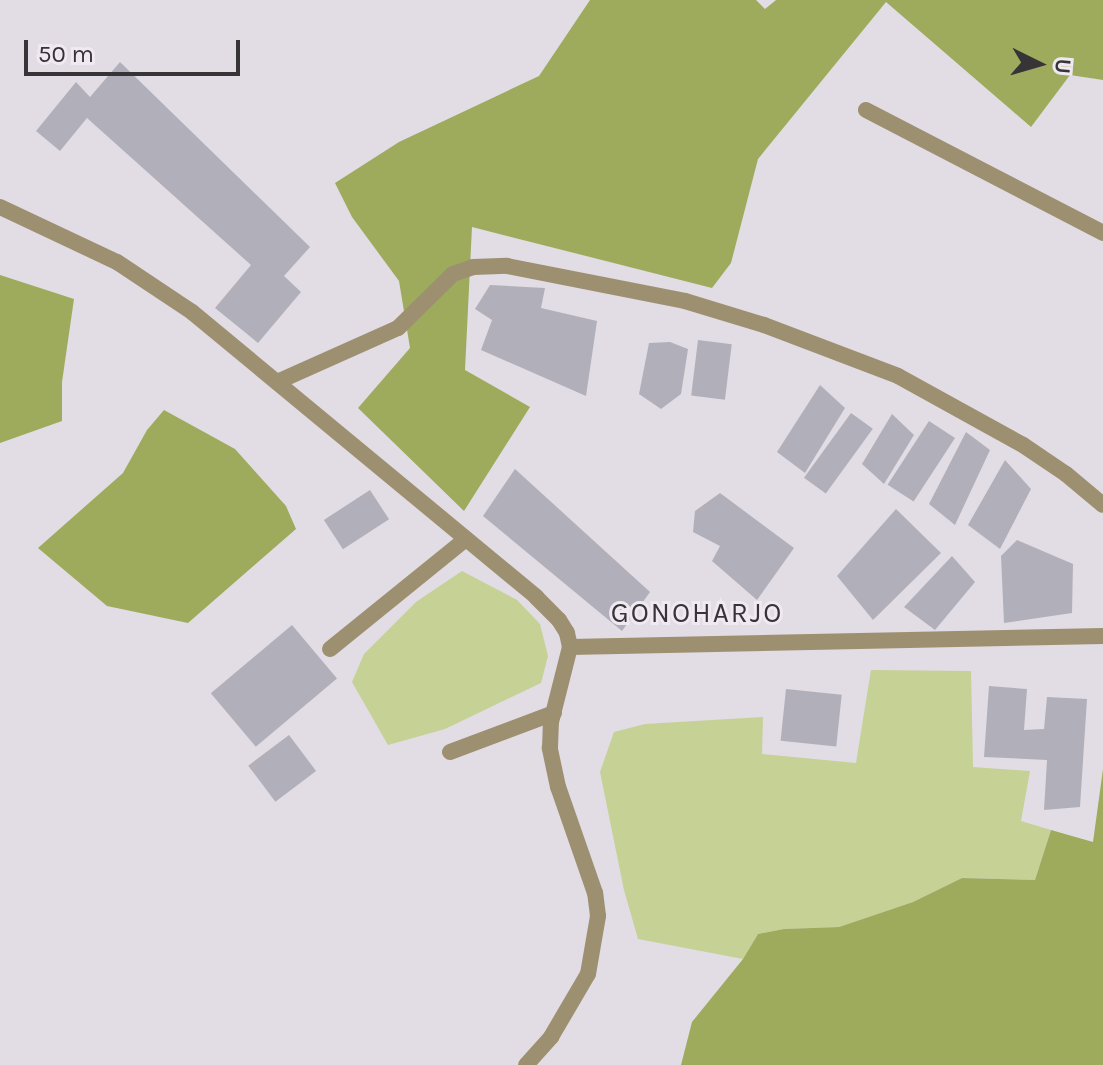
<!DOCTYPE html>
<style>
body{margin:0}
#map{position:relative;width:1103px;height:1065px;overflow:hidden;background:#e2dce4;font-family:Karla,sans-serif}
div>[style]{position:absolute}
[style*='--x']{left:calc(var(--x)*1px);top:calc(var(--y)*1px);width:calc(var(--w)*1px);rotate:calc(var(--a)*1deg)}
.green>*{inset:0;background:#c6d195}
.forest>*{inset:0;background:#9eab5d}
.building>*{inset:0;background:#b1b0ba;transform-origin:0 0}
.service>*{height:16px;margin:-8px;padding:0 8px;transform-origin:8px;border-radius:8px;background:#9d9071}
.minor>*{height:16px;margin:-8px;padding:0 8px;transform-origin:8px;border-radius:8px;background:#9d9071}
.tertiary>*{height:16px;margin:-8px;padding:0 8px;transform-origin:8px;border-radius:8px;background:#9d9071}
span{translate:-50% -50%;white-space:nowrap;text-align:center;line-height:1.15;-webkit-text-stroke:6px #f0e9f2;paint-order:stroke}
.quarter-label{font-size:28px;color:#373438;letter-spacing:2px}
.north{position:absolute;left:999px;top:24px;width:80px;height:80px;-webkit-text-stroke:6px #f0e9f2;paint-order:stroke;rotate:95deg;font-size:22px;font-weight:700;line-height:32px;text-align:center;color:#373438}
.north::after{content:'';display:block;margin:auto;width:28px;height:36px;background:#373438;clip-path:polygon(50% 0,100% 100%,50% 72%,0 100%)}
.scale{position:absolute;left:24px;top:40px;width:216px;height:36px;box-sizing:border-box;border:4px solid #373438;border-top:0;padding-left:10px;font-size:24px;line-height:28px;white-space:nowrap;color:#373438;-webkit-text-stroke:6px #f0e9f2;paint-order:stroke}
</style>
<div id="map">
<div class="green">
<div style="clip-path:polygon(462px 571px,517px 600px,540px 624px,548px 656px,541px 683px,445px 729px,388px 745px,352px 682px,364px 654px,416px 602px)"></div>
<div style="clip-path:polygon(871px 670px,971px 671px,973px 767px,1030px 771px,1021px 821px,1051px 830px,1035px 880px,962px 878px,913px 902px,839px 927px,784px 929px,758px 934px,743px 959px,638px 939px,624px 890px,600px 772px,614px 732px,645px 724px,763px 717px,762px 754px,856px 763px)"></div>
</div>
<div class="forest">
<div style="clip-path:polygon(590px 0,756px 0,765px 9px,776px 0,1103px 0,1103px 80px,1070px 75px,1031px 127px,886px 2px,758px 159px,731px 263px,712px 288px,472px 227px,465px 370px,530px 407px,464px 511px,358px 408px,410px 348px,399px 281px,352px 217px,335px 183px,399px 142px,539px 76px)"></div>
<div style="clip-path:polygon(0 275px,74px 299px,62px 382px,62px 421px,0 443px)"></div>
<div style="clip-path:polygon(164px 410px,235px 449px,286px 506px,296px 529px,188px 623px,107px 606px,38px 548px,123px 473px,147px 430px)"></div>
<div style="clip-path:polygon(1103px 769px,1103px 1065px,681px 1065px,692px 1022px,743px 959px,758px 934px,784px 929px,839px 927px,913px 902px,962px 878px,1035px 880px,1051px 830px,1093px 842px)"></div>
</div>
<div class="building">
<div style="clip-path:polygon(120px 62px,310px 247px,284px 276px,301px 292px,258px 343px,215px 308px,251px 265px,87px 118px,60px 151px,36px 131px,76px 82px,90px 97px)"></div>
<div style="clip-path:polygon(490px 285px,545px 288px,541px 308px,597px 321px,586px 396px,481px 350px,492px 320px,475px 309px)"></div>
<div style="left:698px;top:340px;width:34px;height:56px;rotate:7deg"></div>
<div style="clip-path:polygon(670px 342px,688px 349px,681px 394px,661px 409px,639px 394px,649px 343px)"></div>
<div style="clip-path:polygon(820px 385px,845px 408px,805px 473px,777px 452px)"></div>
<div style="left:851px;top:413px;width:27px;height:80px;rotate:36deg"></div>
<div style="clip-path:polygon(892px 414px,914px 435px,884px 484px,862px 464px)"></div>
<div style="left:929px;top:421px;width:31px;height:76px;rotate:33deg"></div>
<div style="clip-path:polygon(966px 432px,990px 450px,955px 525px,929px 504px)"></div>
<div style="clip-path:polygon(1005px 460px,1031px 489px,1000px 549px,968px 525px)"></div>
<div style="clip-path:polygon(515px 469px,650px 592px,622px 631px,483px 516px)"></div>
<div style="left:370px;top:490px;width:35px;height:55px;rotate:57deg"></div>
<div style="clip-path:polygon(720px 493px,794px 548px,757px 600px,712px 561px,720px 546px,693px 532px,695px 511px)"></div>
<div style="clip-path:polygon(896px 509px,941px 553px,873px 620px,837px 576px)"></div>
<div style="clip-path:polygon(1017px 540px,1073px 564px,1072px 613px,1004px 623px,1001px 556px)"></div>
<div style="clip-path:polygon(952px 556px,975px 582px,935px 630px,904px 607px)"></div>
<div style="left:292px;top:625px;width:70px;height:106px;rotate:50deg"></div>
<div style="clip-path:polygon(989px 686px,1027px 689px,1024px 730px,1044px 729px,1047px 697px,1087px 699px,1080px 807px,1044px 810px,1047px 760px,984px 757px)"></div>
<div style="left:786px;top:689px;width:56px;height:52px;rotate:6deg"></div>
<div style="left:289px;top:735px;width:45px;height:51px;rotate:53deg"></div>
</div>
<div class="service">
<div style="--x:330;--y:649;--w:175;--a:-39"></div>
<div style="--x:450;--y:752;--w:111;--a:-20.6"></div>
</div>
<div class="minor">
<div style="--x:866;--y:110;--w:267;--a:27.4"></div>
<div style="--x:277;--y:382;--w:133;--a:-24.1"></div>
<div style="--x:398;--y:328;--w:77;--a:-44.5"></div>
<div style="--x:453;--y:274;--w:21;--a:-19"></div>
<div style="--x:473;--y:267;--w:34;--a:-2"></div>
<div style="--x:507;--y:266;--w:181;--a:11.1"></div>
<div style="--x:685;--y:301;--w:83;--a:16.9"></div>
<div style="--x:764;--y:325;--w:143;--a:20.8"></div>
<div style="--x:898;--y:376;--w:143;--a:28.9"></div>
<div style="--x:1023;--y:445;--w:52;--a:34"></div>
<div style="--x:1066;--y:474;--w:48;--a:40"></div>
</div>
<div class="tertiary">
<div style="--x:0;--y:207;--w:129;--a:25.2"></div>
<div style="--x:117;--y:262;--w:90;--a:33.7"></div>
<div style="--x:192;--y:312;--w:447;--a:39.6"></div>
<div style="--x:536;--y:597;--w:33;--a:45"></div>
<div style="--x:559;--y:620;--w:15;--a:58"></div>
<div style="--x:567;--y:633;--w:14;--a:78"></div>
<div style="--x:570;--y:647;--w:533;--a:-1.18"></div>
<div style="--x:526;--y:1065;--w:38;--a:-48"></div>
<div style="--x:551;--y:1037;--w:73;--a:-59.6"></div>
<div style="--x:588;--y:974;--w:59;--a:-80.2"></div>
<div style="--x:598;--y:916;--w:23;--a:-97"></div>
<div style="--x:595;--y:893;--w:112;--a:-109.2"></div>
<div style="--x:558;--y:787;--w:40;--a:-102"></div>
<div style="--x:550;--y:748;--w:26;--a:-88"></div>
<div style="--x:551;--y:722;--w:77;--a:-75.8"></div>
</div>
<div class="quarter-label">
<span style="left:697px;top:613px">GONOHARJO</span>
</div>
<div class="north">U</div>
<div class="scale">50 m</div>
</div>
